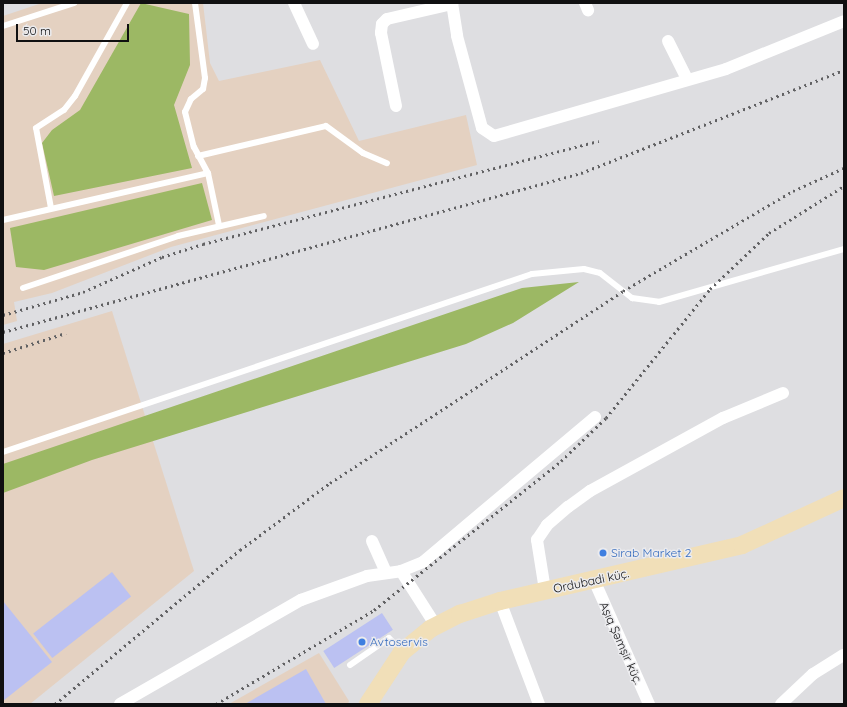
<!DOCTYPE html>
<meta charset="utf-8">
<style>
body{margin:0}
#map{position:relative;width:847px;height:707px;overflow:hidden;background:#dedee1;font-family:Quicksand,sans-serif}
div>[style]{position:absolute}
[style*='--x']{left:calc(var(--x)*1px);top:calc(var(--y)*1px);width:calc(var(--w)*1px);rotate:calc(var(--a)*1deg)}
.industrial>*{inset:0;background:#e4d1c1}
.forest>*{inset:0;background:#9cb864}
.building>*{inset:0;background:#bbc1f2;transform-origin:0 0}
.service>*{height:6px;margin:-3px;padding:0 3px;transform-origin:3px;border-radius:3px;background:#fff}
.minor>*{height:12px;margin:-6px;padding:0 6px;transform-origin:6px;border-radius:6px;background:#fff}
.secondary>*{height:18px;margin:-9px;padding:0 9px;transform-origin:9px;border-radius:9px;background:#f1dfb8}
.rail>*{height:3px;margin-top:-1.5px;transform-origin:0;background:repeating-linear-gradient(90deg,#616163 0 2px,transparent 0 6px)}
.dots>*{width:11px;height:11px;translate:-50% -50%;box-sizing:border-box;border:2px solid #ebebee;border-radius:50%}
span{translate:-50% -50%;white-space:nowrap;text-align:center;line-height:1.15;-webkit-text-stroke:3px #ebebee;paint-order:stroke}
.shop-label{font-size:12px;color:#366cbe}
.left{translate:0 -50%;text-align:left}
.street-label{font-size:12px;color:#101011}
.frame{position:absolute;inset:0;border:4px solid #101011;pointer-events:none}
.scale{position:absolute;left:16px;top:24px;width:113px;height:18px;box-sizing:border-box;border:2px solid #101011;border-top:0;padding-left:5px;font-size:12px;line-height:14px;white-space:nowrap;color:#101011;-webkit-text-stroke:3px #ebebee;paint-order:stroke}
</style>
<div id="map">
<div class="industrial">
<div style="clip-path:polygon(42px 3px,203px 3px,210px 63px,219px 81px,320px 60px,359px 141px,466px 115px,477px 165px,171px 247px,52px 293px,14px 302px,17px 321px,3px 325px,3px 16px)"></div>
<div style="clip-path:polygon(112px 311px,194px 571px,30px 704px,3px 704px,3px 344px)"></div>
<div style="clip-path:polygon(319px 653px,349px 701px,348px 704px,229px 704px)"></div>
</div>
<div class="forest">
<div style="clip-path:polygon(141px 3px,189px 14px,190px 65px,174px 105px,192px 168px,54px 196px,42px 143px,52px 130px,80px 110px)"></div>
<div style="clip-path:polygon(202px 183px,212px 220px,44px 270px,16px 267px,10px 228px)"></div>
<div style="clip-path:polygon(579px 282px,513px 323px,466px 344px,92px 460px,3px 493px,3px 464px,522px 288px)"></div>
</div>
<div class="building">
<div style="left:112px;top:572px;width:31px;height:100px;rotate:52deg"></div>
<div style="clip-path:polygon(3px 601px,52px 662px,3px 701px)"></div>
<div style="left:382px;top:613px;width:20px;height:70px;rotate:57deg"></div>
<div style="clip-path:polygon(306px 669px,326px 704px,245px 704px)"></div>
</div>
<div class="service">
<div style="--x:195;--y:3;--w:76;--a:82.4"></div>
<div style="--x:205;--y:78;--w:11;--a:100"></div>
<div style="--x:203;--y:89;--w:16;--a:140"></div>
<div style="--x:191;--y:99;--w:14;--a:115"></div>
<div style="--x:185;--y:112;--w:36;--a:76"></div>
<div style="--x:194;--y:147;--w:30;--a:62"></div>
<div style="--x:208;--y:173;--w:53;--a:78.1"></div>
<div style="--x:3;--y:26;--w:75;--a:-17.9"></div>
<div style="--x:198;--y:156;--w:131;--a:-13.2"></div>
<div style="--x:326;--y:126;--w:46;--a:36.1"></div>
<div style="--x:363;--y:153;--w:26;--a:23"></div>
<div style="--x:51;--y:208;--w:81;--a:-100.6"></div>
<div style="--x:36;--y:128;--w:33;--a:-33"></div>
<div style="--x:64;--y:110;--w:18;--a:-52"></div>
<div style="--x:75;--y:96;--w:107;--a:-60.8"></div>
<div style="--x:3;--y:220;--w:210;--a:-12.9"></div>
<div style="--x:23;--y:288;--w:163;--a:-18.5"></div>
<div style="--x:178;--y:236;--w:88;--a:-13.1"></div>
<div style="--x:3;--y:452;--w:558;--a:-18.6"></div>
<div style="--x:532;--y:274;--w:52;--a:-5.5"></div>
<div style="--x:584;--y:269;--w:16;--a:14"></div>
<div style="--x:600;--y:273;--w:41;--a:38"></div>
<div style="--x:632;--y:298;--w:27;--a:8"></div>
<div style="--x:659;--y:302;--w:192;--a:-16"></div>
<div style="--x:350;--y:665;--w:47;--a:-34.7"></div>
<div style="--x:389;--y:638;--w:17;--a:45"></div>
</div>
<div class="minor">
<div style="--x:294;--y:3;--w:45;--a:65.1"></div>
<div style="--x:452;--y:3;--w:33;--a:81"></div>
<div style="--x:457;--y:36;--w:95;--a:74.8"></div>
<div style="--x:482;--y:128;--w:14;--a:34"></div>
<div style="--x:494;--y:136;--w:241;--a:-16.1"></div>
<div style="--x:726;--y:69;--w:127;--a:-22.1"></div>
<div style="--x:585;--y:3;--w:8;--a:67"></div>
<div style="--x:668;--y:41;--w:42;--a:63.4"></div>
<div style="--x:396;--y:106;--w:75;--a:-101.6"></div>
<div style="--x:381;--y:33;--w:9;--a:-84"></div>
<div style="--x:382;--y:24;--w:7;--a:-45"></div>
<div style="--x:387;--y:19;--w:67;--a:-13"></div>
<div style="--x:372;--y:541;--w:34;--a:66"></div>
<div style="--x:401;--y:571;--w:65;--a:57.5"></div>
<div style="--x:594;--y:580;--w:136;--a:66.1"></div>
<div style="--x:545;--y:590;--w:51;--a:-99.1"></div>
<div style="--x:537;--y:540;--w:18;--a:-56"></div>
<div style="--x:547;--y:525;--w:28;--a:-41"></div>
<div style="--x:568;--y:507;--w:27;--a:-36"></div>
<div style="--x:590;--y:491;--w:152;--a:-28.8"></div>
<div style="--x:723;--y:418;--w:65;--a:-22.6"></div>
<div style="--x:500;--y:601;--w:110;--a:69.3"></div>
<div style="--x:120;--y:704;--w:209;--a:-29.9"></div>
<div style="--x:301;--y:600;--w:70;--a:-20"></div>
<div style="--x:367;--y:576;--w:34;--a:-8"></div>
<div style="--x:401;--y:571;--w:24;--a:-22"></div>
<div style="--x:423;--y:562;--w:225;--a:-40.1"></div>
<div style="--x:781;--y:704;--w:44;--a:-43.2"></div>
<div style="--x:813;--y:674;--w:36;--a:-32"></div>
</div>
<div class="secondary">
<div style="--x:368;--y:704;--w:62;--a:-56.8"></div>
<div style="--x:402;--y:652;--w:36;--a:-39"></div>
<div style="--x:430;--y:629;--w:34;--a:-27"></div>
<div style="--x:460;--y:614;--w:42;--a:-18"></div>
<div style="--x:500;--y:601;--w:248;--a:-13"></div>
<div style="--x:742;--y:545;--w:112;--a:-24.7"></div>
</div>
<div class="rail">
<div style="--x:3;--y:315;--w:83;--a:-16"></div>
<div style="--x:83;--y:292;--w:86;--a:-23.9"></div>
<div style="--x:162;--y:257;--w:43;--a:-17.6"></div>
<div style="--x:203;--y:244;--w:409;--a:-14.6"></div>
<div style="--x:3;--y:332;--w:599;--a:-15.38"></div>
<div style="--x:581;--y:173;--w:282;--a:-21.4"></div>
<div style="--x:3;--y:353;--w:66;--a:-17.6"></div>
<div style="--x:55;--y:704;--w:241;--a:-39.8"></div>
<div style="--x:240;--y:550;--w:112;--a:-36.7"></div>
<div style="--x:330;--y:483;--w:350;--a:-33.2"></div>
<div style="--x:623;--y:291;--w:197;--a:-30.5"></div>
<div style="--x:793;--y:191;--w:56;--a:-24.3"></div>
<div style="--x:216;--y:704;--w:184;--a:-30.7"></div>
<div style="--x:374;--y:610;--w:239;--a:-38.5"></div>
<div style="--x:561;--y:461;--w:62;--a:-43.7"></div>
<div style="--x:606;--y:418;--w:166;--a:-51.1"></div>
<div style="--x:710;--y:289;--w:81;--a:-43.5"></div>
<div style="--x:769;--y:233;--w:89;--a:-32.1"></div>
</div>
<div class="dots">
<div style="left:603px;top:553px;background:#3f7fe0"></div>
<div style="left:362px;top:642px;background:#3f7fe0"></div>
</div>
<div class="shop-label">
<span class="left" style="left:611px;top:553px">Sirab Market 2</span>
<span class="left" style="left:370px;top:642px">Avtoservis</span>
</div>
<div class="street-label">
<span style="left:591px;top:581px;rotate:-12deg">Ordubadi küç.</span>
<span style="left:621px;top:643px;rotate:66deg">Aşıq Şəmşir küç.</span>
</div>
<div class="frame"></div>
<div class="scale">50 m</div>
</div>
